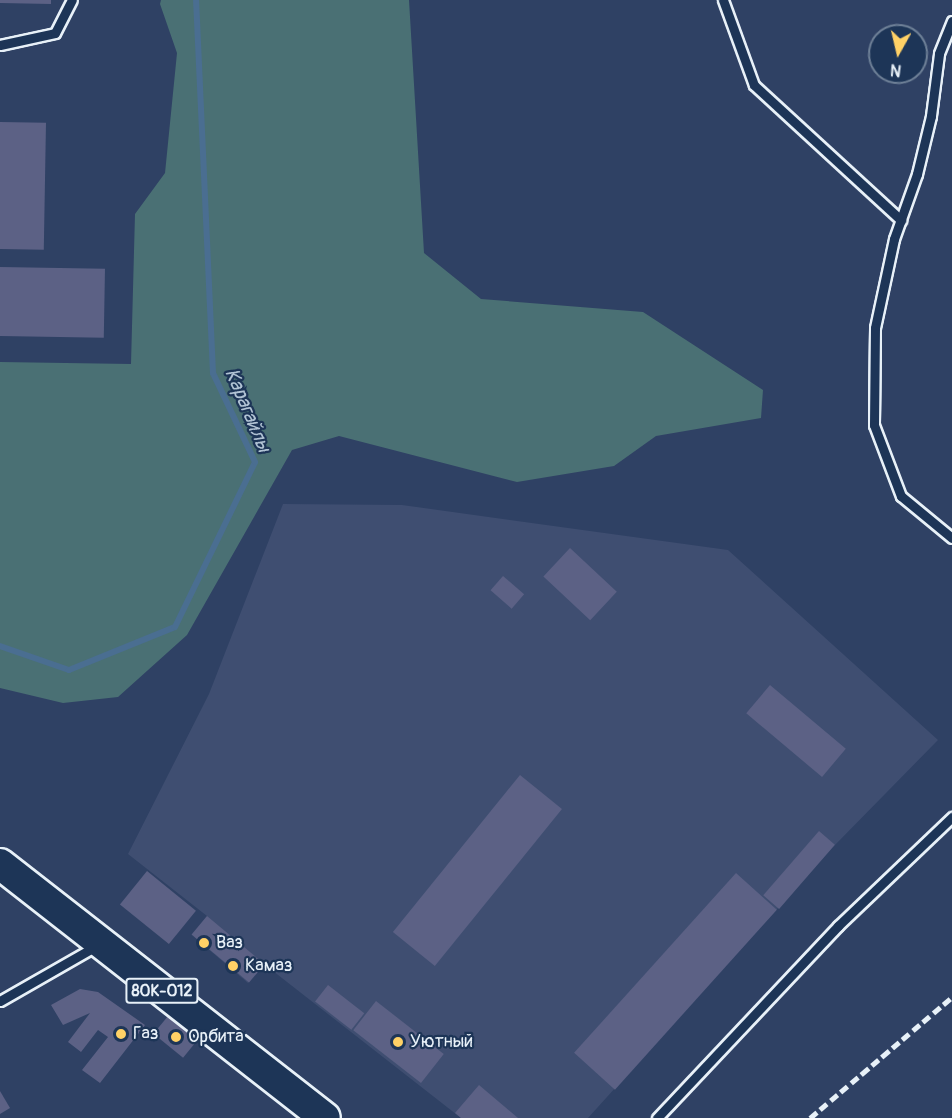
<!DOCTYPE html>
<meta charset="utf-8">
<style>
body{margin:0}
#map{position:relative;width:952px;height:1118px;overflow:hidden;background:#2f4164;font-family:Pangolin,sans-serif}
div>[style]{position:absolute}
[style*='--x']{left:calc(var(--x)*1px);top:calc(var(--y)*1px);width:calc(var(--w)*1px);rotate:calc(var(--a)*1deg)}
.built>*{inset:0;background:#3f4e71}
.green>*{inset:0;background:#4a7074}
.stream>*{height:6px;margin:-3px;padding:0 3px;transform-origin:3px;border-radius:3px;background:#4a6e91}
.building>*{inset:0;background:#5c6185;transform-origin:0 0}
.roads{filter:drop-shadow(2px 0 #e8f1f8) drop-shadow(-2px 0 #e8f1f8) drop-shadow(0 2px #e8f1f8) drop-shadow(0 -2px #e8f1f8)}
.lane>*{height:9px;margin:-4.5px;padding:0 4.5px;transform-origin:4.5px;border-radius:4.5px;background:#1d3557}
.primary>*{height:30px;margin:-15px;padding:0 15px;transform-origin:15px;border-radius:15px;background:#1d3557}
.rail>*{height:4.5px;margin-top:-2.25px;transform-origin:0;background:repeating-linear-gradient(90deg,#e8f1f8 0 9px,transparent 0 13.5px)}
.dots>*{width:16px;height:16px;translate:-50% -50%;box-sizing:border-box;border:3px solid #1d3557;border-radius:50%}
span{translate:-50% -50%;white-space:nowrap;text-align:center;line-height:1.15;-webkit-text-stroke:4.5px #1d3557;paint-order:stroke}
.shield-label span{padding:2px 4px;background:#1d3557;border:2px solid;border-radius:4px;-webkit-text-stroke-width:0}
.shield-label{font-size:16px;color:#e8f1f8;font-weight:700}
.poi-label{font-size:18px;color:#e8f1f8}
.left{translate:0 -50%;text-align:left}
.water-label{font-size:20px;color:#b1c3d4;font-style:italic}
.north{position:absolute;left:868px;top:24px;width:60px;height:60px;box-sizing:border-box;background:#1d3557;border:2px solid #6e8097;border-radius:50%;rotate:188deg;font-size:16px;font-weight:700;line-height:24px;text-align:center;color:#e8f1f8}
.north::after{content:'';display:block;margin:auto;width:21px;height:27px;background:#ffd166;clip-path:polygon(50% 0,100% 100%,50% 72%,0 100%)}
</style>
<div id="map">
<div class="built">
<div style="clip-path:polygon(283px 504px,402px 505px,728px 550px,938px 740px,835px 845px,588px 1118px,461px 1118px,264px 964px,248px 983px,192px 935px,207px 916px,128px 854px,209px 694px)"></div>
</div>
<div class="green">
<div style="clip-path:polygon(161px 0,409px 0,424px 253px,481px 299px,643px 312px,763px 390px,761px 418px,656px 436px,614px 466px,517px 482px,339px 436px,292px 450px,187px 635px,118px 697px,63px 703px,0 688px,0 362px,131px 364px,135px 214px,165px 173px,177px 53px,160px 4px)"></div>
</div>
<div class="stream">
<div style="--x:0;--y:646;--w:73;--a:19.2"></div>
<div style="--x:69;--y:670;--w:114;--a:-22.1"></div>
<div style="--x:175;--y:627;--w:183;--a:-64.1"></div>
<div style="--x:255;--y:462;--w:98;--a:-115.3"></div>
<div style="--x:213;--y:373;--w:373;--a:-92.6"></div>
</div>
<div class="building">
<div style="clip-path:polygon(0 0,51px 0,51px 4px,0 3px)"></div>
<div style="left:0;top:122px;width:46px;height:127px;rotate:1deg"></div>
<div style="left:0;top:267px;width:105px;height:69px;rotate:1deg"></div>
<div style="left:570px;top:548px;width:64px;height:39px;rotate:43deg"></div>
<div style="left:503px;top:576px;width:28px;height:19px;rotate:41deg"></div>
<div style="left:770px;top:685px;width:99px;height:37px;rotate:40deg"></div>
<div style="left:520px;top:775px;width:54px;height:202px;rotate:39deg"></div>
<div style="left:819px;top:831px;width:21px;height:85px;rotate:41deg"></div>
<div style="left:147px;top:871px;width:63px;height:43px;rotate:39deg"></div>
<div style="left:736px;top:873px;width:55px;height:242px;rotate:42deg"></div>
<div style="left:207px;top:916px;width:75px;height:24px;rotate:40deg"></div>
<div style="left:328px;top:985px;width:46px;height:21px;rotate:38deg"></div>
<div style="clip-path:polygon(80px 989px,98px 992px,145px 1025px,100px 1083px,82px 1070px,108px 1037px,98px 1030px,81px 1052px,68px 1042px,90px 1013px,63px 1025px,51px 1005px)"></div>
<div style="left:376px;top:1001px;width:86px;height:37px;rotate:38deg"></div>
<div style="left:168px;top:1016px;width:38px;height:23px;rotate:39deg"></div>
<div style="clip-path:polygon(479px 1085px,518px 1118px,461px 1118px,455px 1113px)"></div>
<div style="clip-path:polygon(0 1091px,10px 1108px,0 1114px)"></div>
</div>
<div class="roads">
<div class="lane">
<div style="--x:723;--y:0;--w:90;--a:70"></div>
<div style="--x:754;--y:85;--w:200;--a:42.6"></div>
<div style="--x:952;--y:21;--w:35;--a:112"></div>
<div style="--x:939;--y:54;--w:63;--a:97.4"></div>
<div style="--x:931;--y:116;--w:60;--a:103.6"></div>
<div style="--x:917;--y:174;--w:69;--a:109.5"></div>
<div style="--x:894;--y:239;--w:91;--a:102.1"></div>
<div style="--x:875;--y:328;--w:97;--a:90.6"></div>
<div style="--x:874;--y:425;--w:76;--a:69.2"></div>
<div style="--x:901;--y:496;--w:66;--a:39.5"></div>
<div style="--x:0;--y:45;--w:56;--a:-12.3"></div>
<div style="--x:55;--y:33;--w:37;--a:-63"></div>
<div style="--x:0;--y:1001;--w:111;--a:-29.8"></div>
<div style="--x:657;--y:1118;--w:264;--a:-46.7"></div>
<div style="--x:838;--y:926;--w:158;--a:-43.7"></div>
</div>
<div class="primary">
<div style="--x:0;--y:864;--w:412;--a:38"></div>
</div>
</div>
<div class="rail">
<div style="--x:810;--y:1118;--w:187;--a:-40.4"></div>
</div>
<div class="dots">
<div style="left:204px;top:943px;background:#ffd166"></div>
<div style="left:233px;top:966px;background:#ffd166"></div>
<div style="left:121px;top:1034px;background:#ffd166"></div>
<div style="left:176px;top:1037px;background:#ffd166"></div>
<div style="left:398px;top:1042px;background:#ffd166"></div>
</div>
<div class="shield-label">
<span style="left:162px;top:991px">80К-012</span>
</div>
<div class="poi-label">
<span class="left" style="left:216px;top:943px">Ваз</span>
<span class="left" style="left:245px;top:966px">Камаз</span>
<span class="left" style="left:133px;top:1034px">Газ</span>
<span class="left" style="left:188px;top:1037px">Орбита</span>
<span class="left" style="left:410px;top:1042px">Уютный</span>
</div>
<div class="water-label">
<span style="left:248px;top:410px;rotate:67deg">Карагайлы</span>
</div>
<div class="north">N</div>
</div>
